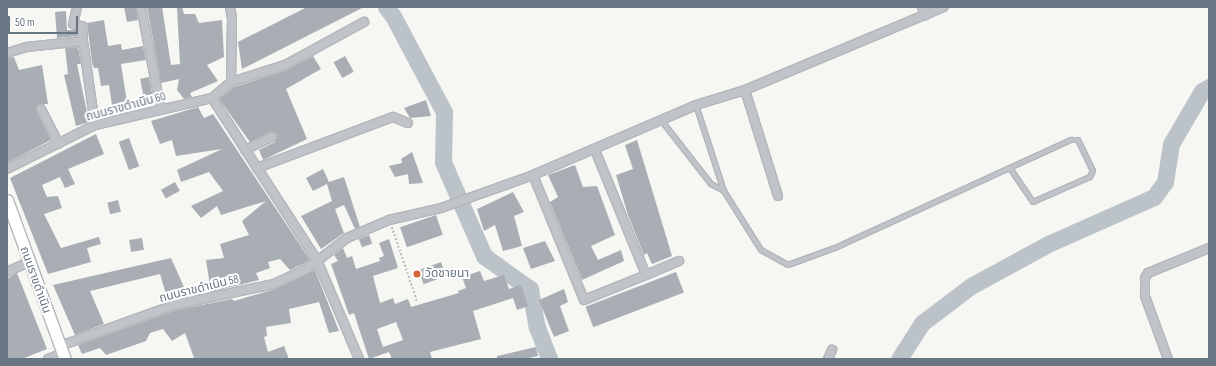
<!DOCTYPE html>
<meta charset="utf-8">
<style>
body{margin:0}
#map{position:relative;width:1216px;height:366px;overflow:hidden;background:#f6f6f3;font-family:"Sofia Sans Condensed","Noto Sans Thai",sans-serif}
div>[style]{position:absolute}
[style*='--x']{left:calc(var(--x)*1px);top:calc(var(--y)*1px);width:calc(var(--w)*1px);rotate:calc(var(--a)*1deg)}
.river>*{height:17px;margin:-8.5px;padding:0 8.5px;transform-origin:8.5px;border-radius:8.5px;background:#bbc3c9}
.building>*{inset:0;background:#a8aeb4;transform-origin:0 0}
.path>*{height:1.5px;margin-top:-0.75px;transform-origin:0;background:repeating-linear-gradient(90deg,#babcbf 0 2px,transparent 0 4px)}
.roads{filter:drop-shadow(1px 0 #b3b7bb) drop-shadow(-1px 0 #b3b7bb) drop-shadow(0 1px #b3b7bb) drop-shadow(0 -1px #b3b7bb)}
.lane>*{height:4px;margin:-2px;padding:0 2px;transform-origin:2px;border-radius:2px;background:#c0c3c7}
.street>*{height:8px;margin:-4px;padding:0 4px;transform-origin:4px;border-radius:4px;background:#c0c3c7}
.secondary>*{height:11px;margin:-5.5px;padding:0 5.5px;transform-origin:5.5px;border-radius:5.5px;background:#fff}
.dots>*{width:11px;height:11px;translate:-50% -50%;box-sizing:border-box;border:2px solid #fff;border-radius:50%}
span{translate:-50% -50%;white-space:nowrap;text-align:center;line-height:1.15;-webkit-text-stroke:4px #fff;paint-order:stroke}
.street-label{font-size:12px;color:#687582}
.poi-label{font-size:12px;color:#687582}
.left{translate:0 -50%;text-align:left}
.frame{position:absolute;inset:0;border:8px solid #687582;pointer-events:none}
.scale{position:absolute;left:8px;top:16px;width:70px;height:18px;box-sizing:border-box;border:2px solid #687582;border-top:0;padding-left:5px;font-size:12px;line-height:14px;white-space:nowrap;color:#687582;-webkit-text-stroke:3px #fff;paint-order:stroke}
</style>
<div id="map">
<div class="river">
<div style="--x:386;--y:7;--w:11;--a:52"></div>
<div style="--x:393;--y:16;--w:109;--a:62"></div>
<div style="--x:444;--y:112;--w:50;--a:91.1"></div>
<div style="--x:443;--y:162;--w:103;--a:66.4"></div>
<div style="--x:484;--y:256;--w:57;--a:35.7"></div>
<div style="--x:530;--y:289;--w:39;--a:80"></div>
<div style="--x:537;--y:327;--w:34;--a:69"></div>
<div style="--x:899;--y:359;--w:43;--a:-57.4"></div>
<div style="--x:922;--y:323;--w:61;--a:-37.1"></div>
<div style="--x:971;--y:286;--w:88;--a:-28.6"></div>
<div style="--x:1048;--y:244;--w:116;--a:-23.9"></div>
<div style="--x:1154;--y:197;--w:19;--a:-54"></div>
<div style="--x:1165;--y:182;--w:38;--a:-81"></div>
<div style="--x:1171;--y:144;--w:61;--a:-59.7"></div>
<div style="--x:1202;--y:91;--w:8;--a:-30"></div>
</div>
<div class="building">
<div style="clip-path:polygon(124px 7px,136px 7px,138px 20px,127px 22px)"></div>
<div style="clip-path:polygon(147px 7px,162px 7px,171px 65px,180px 64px,177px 7px,182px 7px,184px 14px,195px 14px,199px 23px,222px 20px,224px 57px,207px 65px,218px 81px,190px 93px,192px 97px,184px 99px,177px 90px,179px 79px,161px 83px)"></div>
<div style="clip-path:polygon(307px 7px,364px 7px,242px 69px,238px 42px)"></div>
<div style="clip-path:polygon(66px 11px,67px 30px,77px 30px,77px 36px,57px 38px,55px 12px)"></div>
<div style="clip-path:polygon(104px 20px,108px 46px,121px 44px,122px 50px,143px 46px,146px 60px,121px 64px,127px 102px,112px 105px,109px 85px,101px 86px,98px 68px,94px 68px,92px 63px,87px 23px)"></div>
<div style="clip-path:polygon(78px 47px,81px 64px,77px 64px,89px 122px,76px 126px,64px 75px,68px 74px,65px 48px)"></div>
<div style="clip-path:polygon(313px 56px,321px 69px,286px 89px,307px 139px,263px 160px,259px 150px,275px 142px,277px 134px,270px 132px,250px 142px,219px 99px,234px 87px,287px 70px)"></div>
<div style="left:345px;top:56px;width:18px;height:13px;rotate:61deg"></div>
<div style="clip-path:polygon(14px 57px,19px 70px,42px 65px,48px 104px,39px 104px,36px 109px,51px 140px,7px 163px,7px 58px)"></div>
<div style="left:149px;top:77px;width:20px;height:9px;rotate:79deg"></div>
<div style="clip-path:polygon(426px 100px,431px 116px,410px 118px,404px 108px)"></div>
<div style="clip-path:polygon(198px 107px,204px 118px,213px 114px,310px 260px,305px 263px,290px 270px,280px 259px,268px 262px,270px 268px,256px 273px,259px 280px,211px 292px,206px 260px,224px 258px,220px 244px,249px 235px,242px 221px,266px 201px,221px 215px,217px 206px,201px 218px,191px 206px,223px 191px,209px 172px,181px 182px,177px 170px,222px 149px,176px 156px,172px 140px,160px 144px,151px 121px)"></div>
<div style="clip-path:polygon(96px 134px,104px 154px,68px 169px,75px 184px,65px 188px,60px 177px,42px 185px,47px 197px,58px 196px,62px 208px,44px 214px,61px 248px,99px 237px,101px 244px,87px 248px,91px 262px,48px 274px,10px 178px)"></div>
<div style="left:129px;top:138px;width:30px;height:11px;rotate:70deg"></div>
<div style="clip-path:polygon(637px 140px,672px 256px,652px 264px,647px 253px,644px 255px,628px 215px,616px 175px,633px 169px,625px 145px)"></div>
<div style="clip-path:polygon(412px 152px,423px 183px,409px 184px,408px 174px,395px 177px,389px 166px,402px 163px,401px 159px)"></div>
<div style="clip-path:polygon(575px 165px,583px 187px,597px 186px,615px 235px,591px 246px,598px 260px,621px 250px,624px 261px,582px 280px,550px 202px,558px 197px,548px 175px)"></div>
<div style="clip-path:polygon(323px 169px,329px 182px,344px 177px,360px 227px,355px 229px,344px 205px,335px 209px,344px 233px,321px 249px,301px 216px,332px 201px,327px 184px,313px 191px,306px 178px)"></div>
<div style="left:175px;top:182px;width:10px;height:16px;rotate:61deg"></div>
<div style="clip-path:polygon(513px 192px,524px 212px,514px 216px,522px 246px,503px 251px,495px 225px,484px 231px,477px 209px)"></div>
<div style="left:118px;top:200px;width:12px;height:11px;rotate:76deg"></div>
<div style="left:436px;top:215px;width:21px;height:38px;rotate:71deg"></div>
<div style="left:369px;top:235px;width:9px;height:11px;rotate:69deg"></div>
<div style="left:142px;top:238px;width:12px;height:13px;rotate:81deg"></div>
<div style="clip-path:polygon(evenodd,389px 239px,398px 268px,373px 276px,380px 303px,393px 298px,395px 304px,408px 299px,411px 307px,459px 293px,458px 291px,466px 288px,462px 277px,480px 271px,484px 281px,504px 275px,509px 289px,521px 285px,528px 306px,517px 310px,513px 298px,473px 311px,481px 339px,430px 352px,432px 359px,392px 359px,389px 352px,369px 359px,354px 313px,349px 315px,331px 264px,338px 261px,334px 255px,343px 248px,347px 258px,352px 256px,356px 269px,380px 261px,379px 258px,384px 256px,379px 243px,389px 239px,396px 322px,403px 340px,383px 347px,377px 329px,396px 322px)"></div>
<div style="clip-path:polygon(545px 241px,555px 261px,531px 269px,523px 248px)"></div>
<div style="clip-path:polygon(171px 258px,188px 296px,168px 301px,160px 274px,90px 291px,104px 324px,75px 335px,53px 285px)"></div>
<div style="left:441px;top:262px;width:15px;height:24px;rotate:70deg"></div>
<div style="clip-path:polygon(315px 270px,339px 331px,329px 333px,319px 302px,289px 309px,291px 323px,266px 327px,267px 336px,264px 337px,268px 352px,284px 346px,289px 359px,194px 358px,185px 333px,172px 341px,163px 329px,150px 333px,146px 341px,106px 355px,100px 348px,82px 354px,78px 345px,176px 310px,232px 299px,234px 301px,275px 289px)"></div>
<div style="left:676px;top:272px;width:22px;height:97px;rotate:69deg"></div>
<div style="clip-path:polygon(17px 273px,47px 349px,22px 359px,7px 359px,7px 279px)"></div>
<div style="clip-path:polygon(564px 289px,568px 302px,560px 306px,569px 331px,554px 337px,539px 300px)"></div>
<div style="clip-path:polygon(536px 347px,538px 356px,524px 359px,497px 359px,497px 356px)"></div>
</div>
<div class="path">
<div style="--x:392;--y:227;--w:78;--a:71.3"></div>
</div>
<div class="roads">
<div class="lane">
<div style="--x:696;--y:105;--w:90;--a:72"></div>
<div style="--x:724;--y:191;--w:70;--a:57.9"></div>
<div style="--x:761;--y:250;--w:31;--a:29"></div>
<div style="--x:788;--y:265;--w:50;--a:-19.9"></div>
<div style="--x:835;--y:248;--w:260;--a:-24.6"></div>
<div style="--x:1071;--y:140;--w:7;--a:0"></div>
<div style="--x:1078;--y:140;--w:34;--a:64"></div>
<div style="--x:1093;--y:171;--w:7;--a:117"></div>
<div style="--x:1090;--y:177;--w:62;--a:156.3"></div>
<div style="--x:1033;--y:202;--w:41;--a:-124.1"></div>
<div style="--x:661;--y:120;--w:81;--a:52"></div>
<div style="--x:711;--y:184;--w:15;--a:28"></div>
</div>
<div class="street">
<div style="--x:77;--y:7;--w:17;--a:103"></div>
<div style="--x:73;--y:24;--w:9;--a:13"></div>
<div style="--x:82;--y:26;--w:15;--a:86"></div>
<div style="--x:141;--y:7;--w:105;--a:79"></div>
<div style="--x:230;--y:7;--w:11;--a:80"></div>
<div style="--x:232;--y:18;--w:64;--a:90.9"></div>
<div style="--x:922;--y:7;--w:9;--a:69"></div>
<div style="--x:7;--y:53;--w:21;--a:-17"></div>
<div style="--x:27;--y:47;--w:56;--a:-6.1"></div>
<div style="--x:83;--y:41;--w:85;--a:81.9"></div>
<div style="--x:745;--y:90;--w:111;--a:72.7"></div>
<div style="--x:212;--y:98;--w:193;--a:57.1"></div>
<div style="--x:317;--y:260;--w:108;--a:67"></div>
<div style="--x:41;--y:109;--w:39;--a:63"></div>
<div style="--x:245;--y:150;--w:30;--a:-26"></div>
<div style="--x:257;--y:168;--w:145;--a:-20.6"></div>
<div style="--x:393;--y:117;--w:16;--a:22"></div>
<div style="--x:7;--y:169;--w:98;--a:-26.6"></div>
<div style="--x:95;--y:125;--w:120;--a:-13"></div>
<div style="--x:212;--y:98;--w:25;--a:-40"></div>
<div style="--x:231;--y:82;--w:57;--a:-17.5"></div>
<div style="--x:285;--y:65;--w:90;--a:-28.6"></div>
<div style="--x:533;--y:175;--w:135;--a:67.8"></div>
<div style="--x:584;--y:300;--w:67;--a:-22"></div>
<div style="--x:646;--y:275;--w:135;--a:-112.2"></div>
<div style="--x:7;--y:272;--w:23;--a:-25"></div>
<div style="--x:646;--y:275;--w:36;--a:-23"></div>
<div style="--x:60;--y:346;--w:121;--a:-19.8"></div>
<div style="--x:174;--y:305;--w:102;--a:-11.9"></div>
<div style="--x:274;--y:284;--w:38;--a:-25"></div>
<div style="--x:308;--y:268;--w:49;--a:-37.6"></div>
<div style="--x:347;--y:238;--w:46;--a:-23.2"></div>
<div style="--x:389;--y:220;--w:53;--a:-13"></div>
<div style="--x:441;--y:208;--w:98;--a:-19.7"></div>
<div style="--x:533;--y:175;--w:177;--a:-23.2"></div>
<div style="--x:696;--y:105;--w:51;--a:-17"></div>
<div style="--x:745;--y:90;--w:215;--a:-22.7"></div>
<div style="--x:48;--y:359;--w:16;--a:-22"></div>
<div style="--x:828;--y:359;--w:10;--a:-66"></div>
<div style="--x:1168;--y:359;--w:67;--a:-110.1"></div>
<div style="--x:1145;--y:296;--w:18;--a:-90"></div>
<div style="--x:1145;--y:278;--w:6;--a:-59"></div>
<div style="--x:1148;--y:273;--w:66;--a:-22.3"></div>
</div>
<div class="secondary">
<div style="--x:7;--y:200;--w:169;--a:70"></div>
</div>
</div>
<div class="dots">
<div style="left:417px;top:274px;background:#d36537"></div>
</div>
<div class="street-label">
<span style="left:126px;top:107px;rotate:-15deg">ถนนราขดำเนิน 60</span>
<span style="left:35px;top:280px;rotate:70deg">ถนนราขดำเนิน</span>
<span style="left:199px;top:289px;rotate:-14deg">ถนนราขดำเนิน 58</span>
</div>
<div class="poi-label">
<span class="left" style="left:425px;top:274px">วัดชายนา</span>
</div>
<div class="frame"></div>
<div class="scale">50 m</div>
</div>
